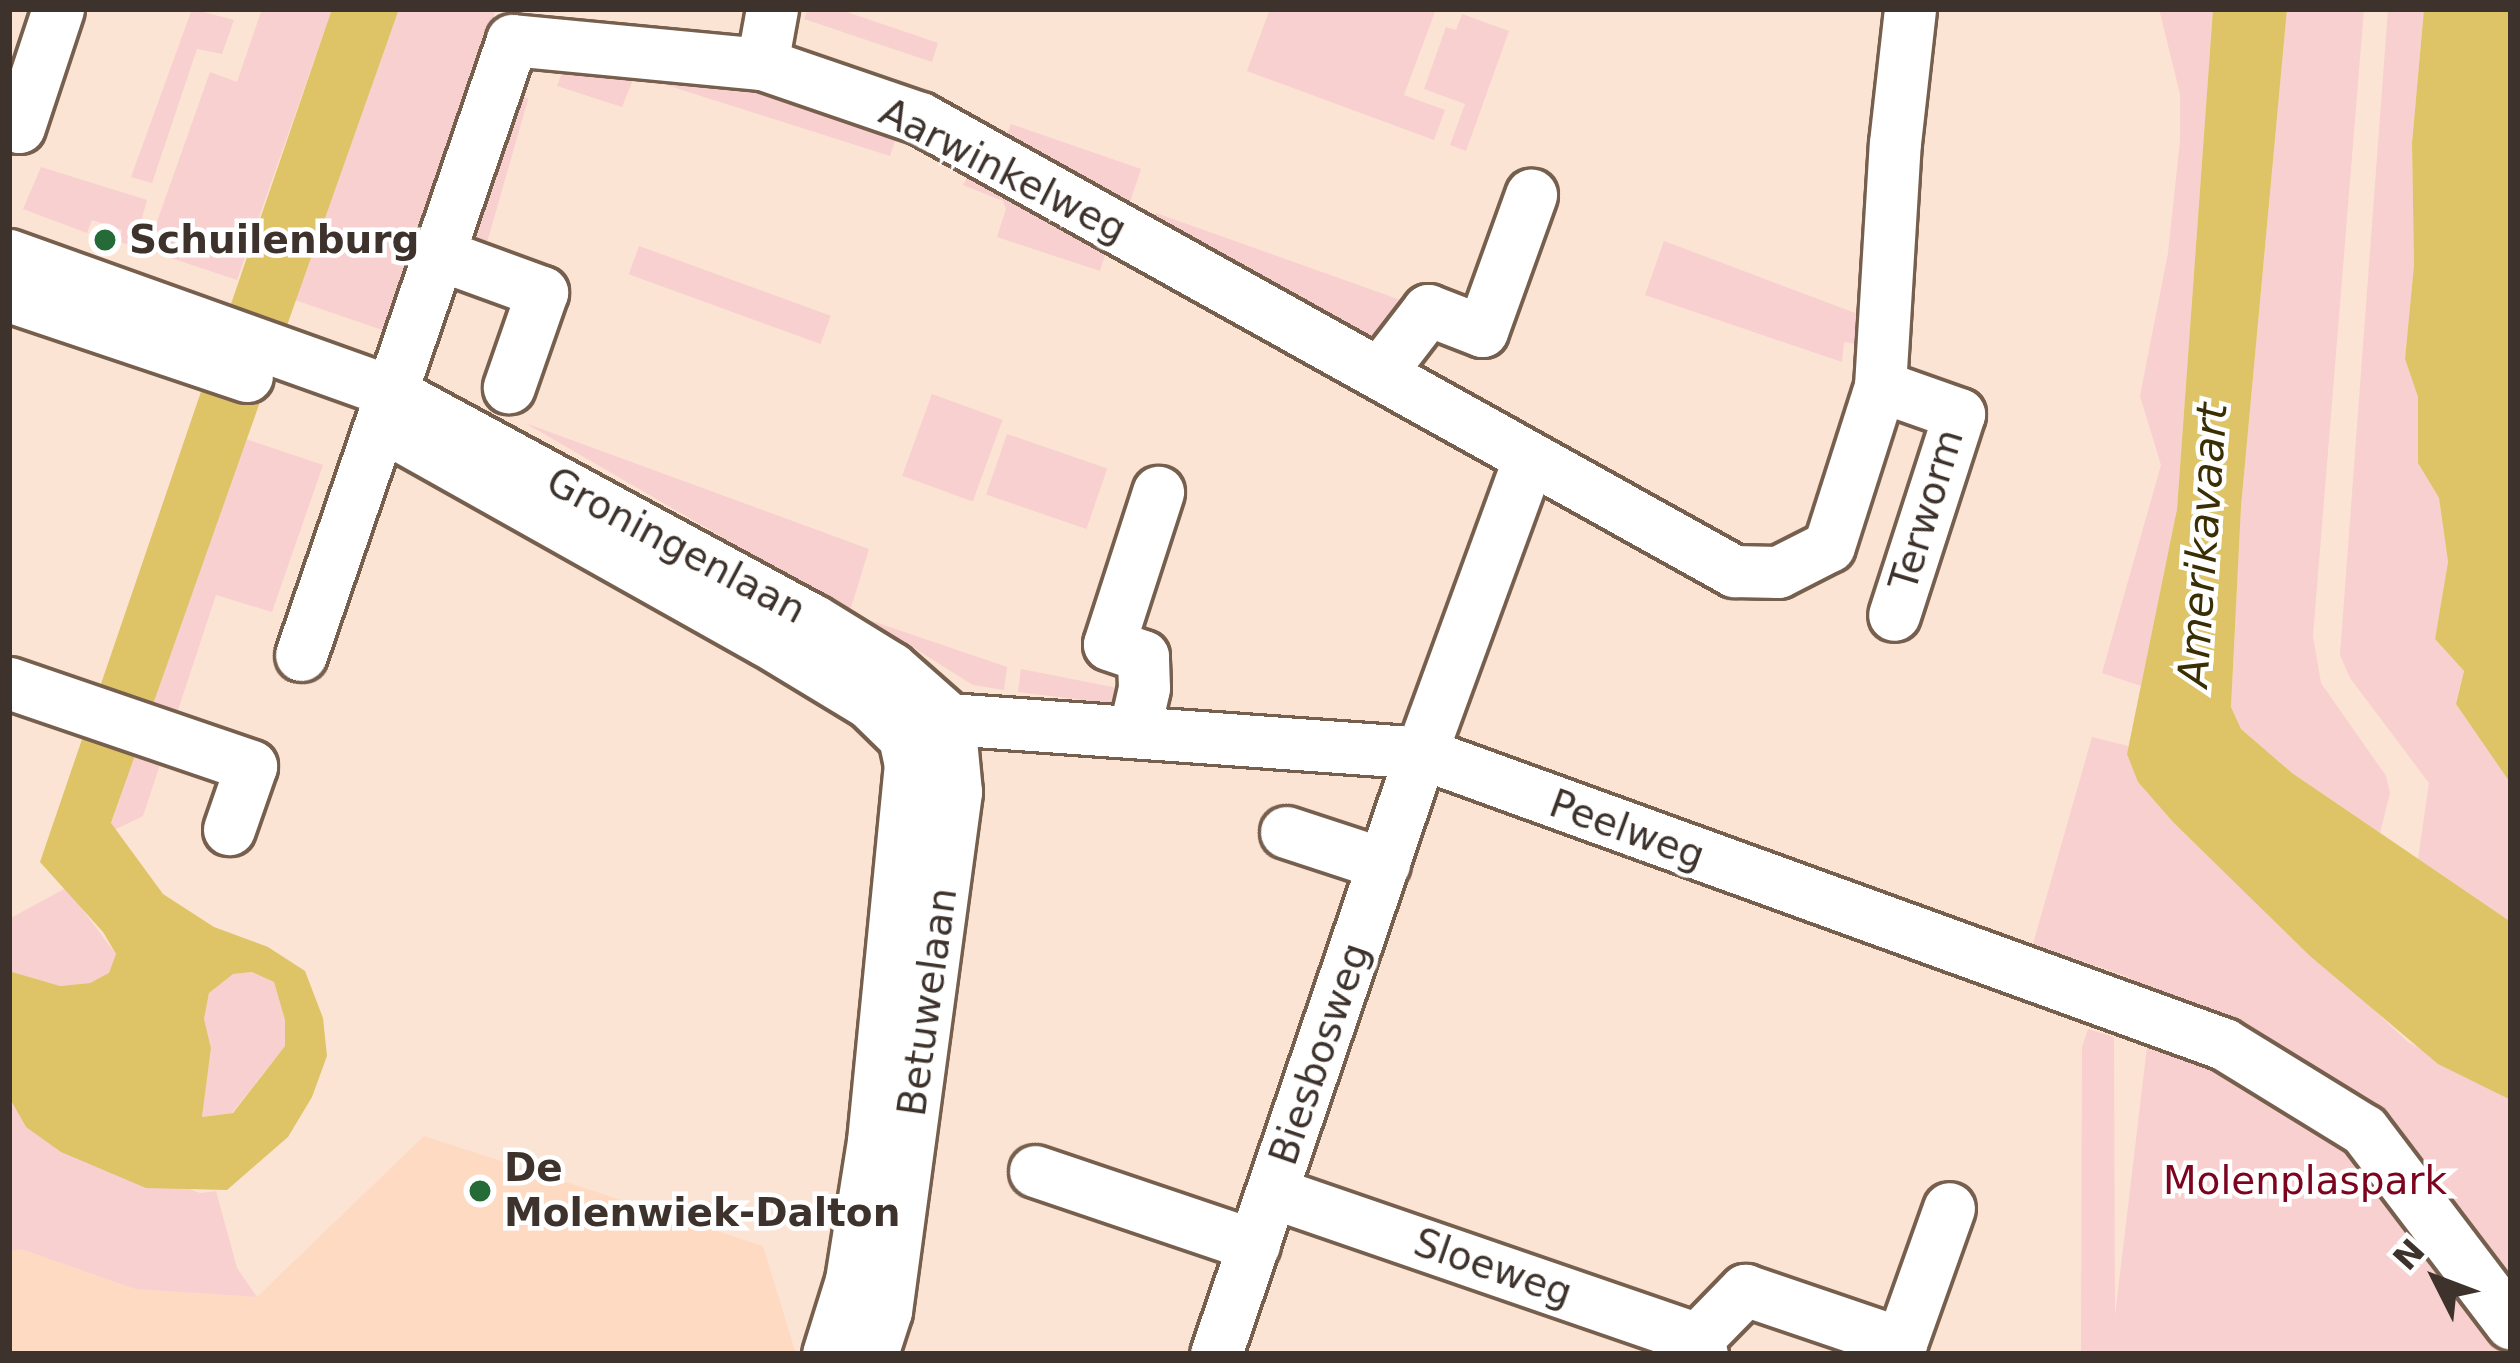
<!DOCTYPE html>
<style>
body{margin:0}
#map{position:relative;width:2520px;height:1363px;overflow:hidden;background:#fbe4d4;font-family:"DejaVu Sans",sans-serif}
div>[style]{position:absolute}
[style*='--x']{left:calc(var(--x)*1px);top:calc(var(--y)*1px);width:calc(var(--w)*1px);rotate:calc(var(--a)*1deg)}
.built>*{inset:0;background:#fedac2}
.green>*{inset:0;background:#f8d0cf;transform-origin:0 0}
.water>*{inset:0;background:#dec467}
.roads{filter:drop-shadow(3px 0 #775f4e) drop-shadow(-3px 0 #775f4e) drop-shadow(0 3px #775f4e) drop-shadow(0 -3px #775f4e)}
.minor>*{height:51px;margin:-25.5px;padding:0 25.5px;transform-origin:25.5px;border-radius:25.5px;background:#fff}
.dots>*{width:33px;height:33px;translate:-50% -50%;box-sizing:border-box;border:6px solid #fff;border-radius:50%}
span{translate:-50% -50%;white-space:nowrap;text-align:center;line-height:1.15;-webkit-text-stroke:9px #fff;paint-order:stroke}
.street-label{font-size:39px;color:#3e332c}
.poi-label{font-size:39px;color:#3e332c;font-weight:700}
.left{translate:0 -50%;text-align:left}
.park-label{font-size:39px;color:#7d041e}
.water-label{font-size:42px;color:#392e04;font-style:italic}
.frame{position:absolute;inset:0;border:12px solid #3e332c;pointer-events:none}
.north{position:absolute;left:2376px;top:1219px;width:120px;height:120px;-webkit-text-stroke:9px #fff;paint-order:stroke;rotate:312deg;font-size:33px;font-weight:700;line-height:48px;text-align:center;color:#3e332c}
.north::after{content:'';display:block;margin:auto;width:42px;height:54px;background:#3e332c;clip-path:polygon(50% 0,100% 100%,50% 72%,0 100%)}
</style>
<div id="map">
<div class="built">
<div style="clip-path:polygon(424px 1136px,763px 1246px,796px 1354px,9px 1354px,9px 1251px,21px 1249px,135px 1289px,257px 1297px)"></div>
</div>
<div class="green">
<div style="clip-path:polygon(192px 9px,234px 20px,222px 54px,197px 49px,152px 183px,131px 177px)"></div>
<div style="clip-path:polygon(262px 9px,332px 9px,237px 280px,147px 250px,210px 72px,237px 82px)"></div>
<div style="clip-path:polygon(399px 9px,495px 9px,488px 60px,388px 332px,295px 300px)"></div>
<div style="clip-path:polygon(808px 9px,838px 9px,938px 43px,932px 62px,804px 19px)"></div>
<div style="clip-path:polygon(1270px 9px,1436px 9px,1404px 95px,1445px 110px,1434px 140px,1247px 71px)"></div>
<div style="clip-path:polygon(2159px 9px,2213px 9px,2177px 509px,2141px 686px,2102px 673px,2161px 465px,2140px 396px,2168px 253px,2180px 141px,2180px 94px)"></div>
<div style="clip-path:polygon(2287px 9px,2364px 9px,2313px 636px,2321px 683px,2386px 776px,2390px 793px,2380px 833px,2292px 773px,2241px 729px,2231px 707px,2241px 507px)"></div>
<div style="clip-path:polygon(2388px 9px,2424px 9px,2412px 143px,2414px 265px,2405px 359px,2418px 397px,2418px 463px,2439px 498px,2448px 563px,2435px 639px,2464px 671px,2456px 704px,2511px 784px,2511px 922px,2418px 859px,2429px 783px,2350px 678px,2340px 655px)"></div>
<div style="clip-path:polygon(1462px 14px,1509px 31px,1466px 151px,1450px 145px,1465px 104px,1424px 89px,1446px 27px,1456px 30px)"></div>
<div style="clip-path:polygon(567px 59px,752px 82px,899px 129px,890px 156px,635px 75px,622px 107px,557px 86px)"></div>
<div style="left:514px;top:94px;width:15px;height:154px;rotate:16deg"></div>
<div style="clip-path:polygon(1011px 124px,1141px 169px,1128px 208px,1003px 143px)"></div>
<div style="clip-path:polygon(41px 167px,147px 200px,134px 246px,119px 242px,122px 230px,92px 220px,87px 233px,23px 209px)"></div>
<div style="clip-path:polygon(972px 169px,1109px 243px,1100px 271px,997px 237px,1006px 209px,1003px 201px,963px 185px)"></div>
<div style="clip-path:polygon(1156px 213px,1409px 303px,1375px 353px,1150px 228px)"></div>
<div style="clip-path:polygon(1664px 241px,1866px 317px,1863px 345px,1844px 342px,1842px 362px,1645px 295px)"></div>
<div style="left:639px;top:246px;width:204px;height:30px;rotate:20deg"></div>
<div style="left:932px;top:394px;width:75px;height:87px;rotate:20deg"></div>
<div style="clip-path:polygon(525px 423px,869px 549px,850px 611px)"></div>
<div style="left:1007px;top:434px;width:106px;height:64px;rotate:19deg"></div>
<div style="clip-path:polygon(243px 438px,323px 465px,272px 612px,216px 595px,143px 816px,114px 830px,111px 824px)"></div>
<div style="clip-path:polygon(869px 620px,1007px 667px,1004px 690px,973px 685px)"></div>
<div style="clip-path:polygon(1021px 669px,1133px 691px,1130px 706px,1018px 692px)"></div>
<div style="clip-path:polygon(2092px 737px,2128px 746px,2138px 782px,2173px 822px,2408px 1042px,2511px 1100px,2511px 1354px,2081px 1354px,2082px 1047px,2088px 1029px,2114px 1037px,2115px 1316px,2152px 1005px,2128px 977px,2033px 944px)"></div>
<div style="clip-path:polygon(66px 888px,116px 954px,109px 974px,90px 983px,60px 986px,9px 971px,9px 919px)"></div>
<div style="clip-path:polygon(252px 972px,274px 982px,285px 1020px,285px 1046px,232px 1113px,202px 1117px,211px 1048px,204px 1019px,209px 993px,232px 974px)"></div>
<div style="clip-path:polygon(9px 1097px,26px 1127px,200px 1193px,216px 1191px,237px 1268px,257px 1297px,135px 1289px,21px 1249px,9px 1251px)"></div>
</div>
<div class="water">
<div style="clip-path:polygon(evenodd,332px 9px,399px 9px,111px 823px,163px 894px,214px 927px,268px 947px,305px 971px,323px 1018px,327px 1056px,312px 1097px,288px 1137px,227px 1190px,146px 1188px,61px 1152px,26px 1127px,9px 1097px,9px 971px,60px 986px,90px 983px,109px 973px,116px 954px,103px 932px,40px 862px,332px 9px,252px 972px,274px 982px,285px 1020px,285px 1046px,233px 1113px,202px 1117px,211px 1048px,204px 1019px,209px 993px,233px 974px,252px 972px)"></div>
<div style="clip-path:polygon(2213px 9px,2287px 9px,2241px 507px,2231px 707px,2241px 729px,2292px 773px,2511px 922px,2511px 1100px,2438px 1064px,2310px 956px,2173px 822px,2138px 782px,2127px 754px,2177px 509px)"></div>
<div style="clip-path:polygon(2424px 9px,2511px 9px,2511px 784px,2456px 704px,2464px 671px,2435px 639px,2448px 562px,2439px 498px,2418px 463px,2418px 397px,2405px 359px,2414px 265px,2412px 143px)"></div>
</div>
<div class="roads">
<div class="minor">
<div style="--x:762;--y:64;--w:56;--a:-79.7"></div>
<div style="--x:9;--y:124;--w:10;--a:17"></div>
<div style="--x:19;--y:127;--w:124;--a:-71.7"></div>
<div style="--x:438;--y:254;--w:111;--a:20.1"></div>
<div style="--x:542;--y:292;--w:101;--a:109.2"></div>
<div style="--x:9;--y:255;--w:406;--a:19.7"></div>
<div style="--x:391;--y:392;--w:480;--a:28.4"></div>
<div style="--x:813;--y:620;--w:92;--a:31.6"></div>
<div style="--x:891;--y:668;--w:77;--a:41.3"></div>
<div style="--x:9;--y:296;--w:251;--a:18.6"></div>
<div style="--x:1381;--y:371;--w:77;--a:-52.4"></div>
<div style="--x:1428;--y:310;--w:58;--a:21.3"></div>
<div style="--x:1482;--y:331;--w:145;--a:-70.2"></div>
<div style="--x:1880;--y:386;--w:84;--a:19.5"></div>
<div style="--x:1959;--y:414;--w:211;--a:107.9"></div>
<div style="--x:394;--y:432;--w:425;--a:29.3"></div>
<div style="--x:765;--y:640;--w:122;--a:31.2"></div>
<div style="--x:869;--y:703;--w:49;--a:44.2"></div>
<div style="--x:301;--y:655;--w:650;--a:-71.06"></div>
<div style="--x:512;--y:40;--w:251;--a:5.5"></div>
<div style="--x:762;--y:64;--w:167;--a:18.9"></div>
<div style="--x:920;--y:118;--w:932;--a:29.1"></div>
<div style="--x:1734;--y:571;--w:44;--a:1.3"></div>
<div style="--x:1778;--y:572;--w:57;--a:-27"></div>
<div style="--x:1829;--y:546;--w:168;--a:-72.3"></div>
<div style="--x:1880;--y:386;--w:243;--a:-86.5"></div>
<div style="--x:1895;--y:143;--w:135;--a:-83.6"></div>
<div style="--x:9;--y:683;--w:256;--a:18.9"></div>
<div style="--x:251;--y:766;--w:67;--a:109.2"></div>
<div style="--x:1134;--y:732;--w:45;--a:-77.2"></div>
<div style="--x:1144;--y:688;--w:32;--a:-92"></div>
<div style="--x:1143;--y:656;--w:36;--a:-161"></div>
<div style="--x:1109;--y:644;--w:160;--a:-72.1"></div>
<div style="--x:904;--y:737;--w:48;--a:-21.8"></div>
<div style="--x:949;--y:719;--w:473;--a:4.1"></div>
<div style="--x:1421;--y:753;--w:854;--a:19.92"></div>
<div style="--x:2224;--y:1044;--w:164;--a:31.6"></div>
<div style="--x:2364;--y:1130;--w:243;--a:52.8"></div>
<div style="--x:1286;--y:832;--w:103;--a:18.1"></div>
<div style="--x:1035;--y:1171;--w:231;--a:18.7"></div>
<div style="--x:1274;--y:1193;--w:447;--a:19"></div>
<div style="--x:1697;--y:1339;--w:16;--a:72"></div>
<div style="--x:1697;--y:1339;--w:69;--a:-45.6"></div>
<div style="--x:1745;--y:1290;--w:165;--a:18.8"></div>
<div style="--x:1901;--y:1343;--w:143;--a:-70.4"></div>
<div style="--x:828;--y:1354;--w:77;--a:-72.7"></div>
<div style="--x:851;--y:1280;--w:141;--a:-81"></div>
<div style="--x:873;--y:1141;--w:378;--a:-84.4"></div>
<div style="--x:910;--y:765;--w:29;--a:-102"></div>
<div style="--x:872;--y:1354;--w:45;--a:-72"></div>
<div style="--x:886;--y:1311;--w:524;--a:-82.32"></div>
<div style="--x:956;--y:792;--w:73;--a:-95.5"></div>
<div style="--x:1216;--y:1354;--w:635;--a:-71.17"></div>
<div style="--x:1421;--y:753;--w:312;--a:-69.9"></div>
</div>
</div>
<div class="dots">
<div style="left:105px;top:240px;background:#246b37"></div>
<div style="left:480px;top:1191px;background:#246b37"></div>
</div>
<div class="street-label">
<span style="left:1003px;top:171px;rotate:27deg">Aarwinkelweg</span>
<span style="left:1927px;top:510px;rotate:-73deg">Terworm</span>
<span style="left:676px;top:546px;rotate:28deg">Groningenlaan</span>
<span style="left:1627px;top:830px;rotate:20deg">Peelweg</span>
<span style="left:928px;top:1002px;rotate:-82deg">Betuwelaan</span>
<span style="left:1320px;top:1054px;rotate:-71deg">Biesbosweg</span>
<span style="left:1493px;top:1268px;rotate:19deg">Sloeweg</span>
</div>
<div class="poi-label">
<span class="left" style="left:129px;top:240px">Schuilenburg</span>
<span class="left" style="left:504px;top:1191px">De<br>Molenwiek-Dalton</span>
</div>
<div class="park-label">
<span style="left:2305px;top:1181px">Molenplaspark</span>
</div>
<div class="water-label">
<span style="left:2203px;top:545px;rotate:-86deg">Amerikavaart</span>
</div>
<div class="frame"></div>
<div class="north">N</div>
</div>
